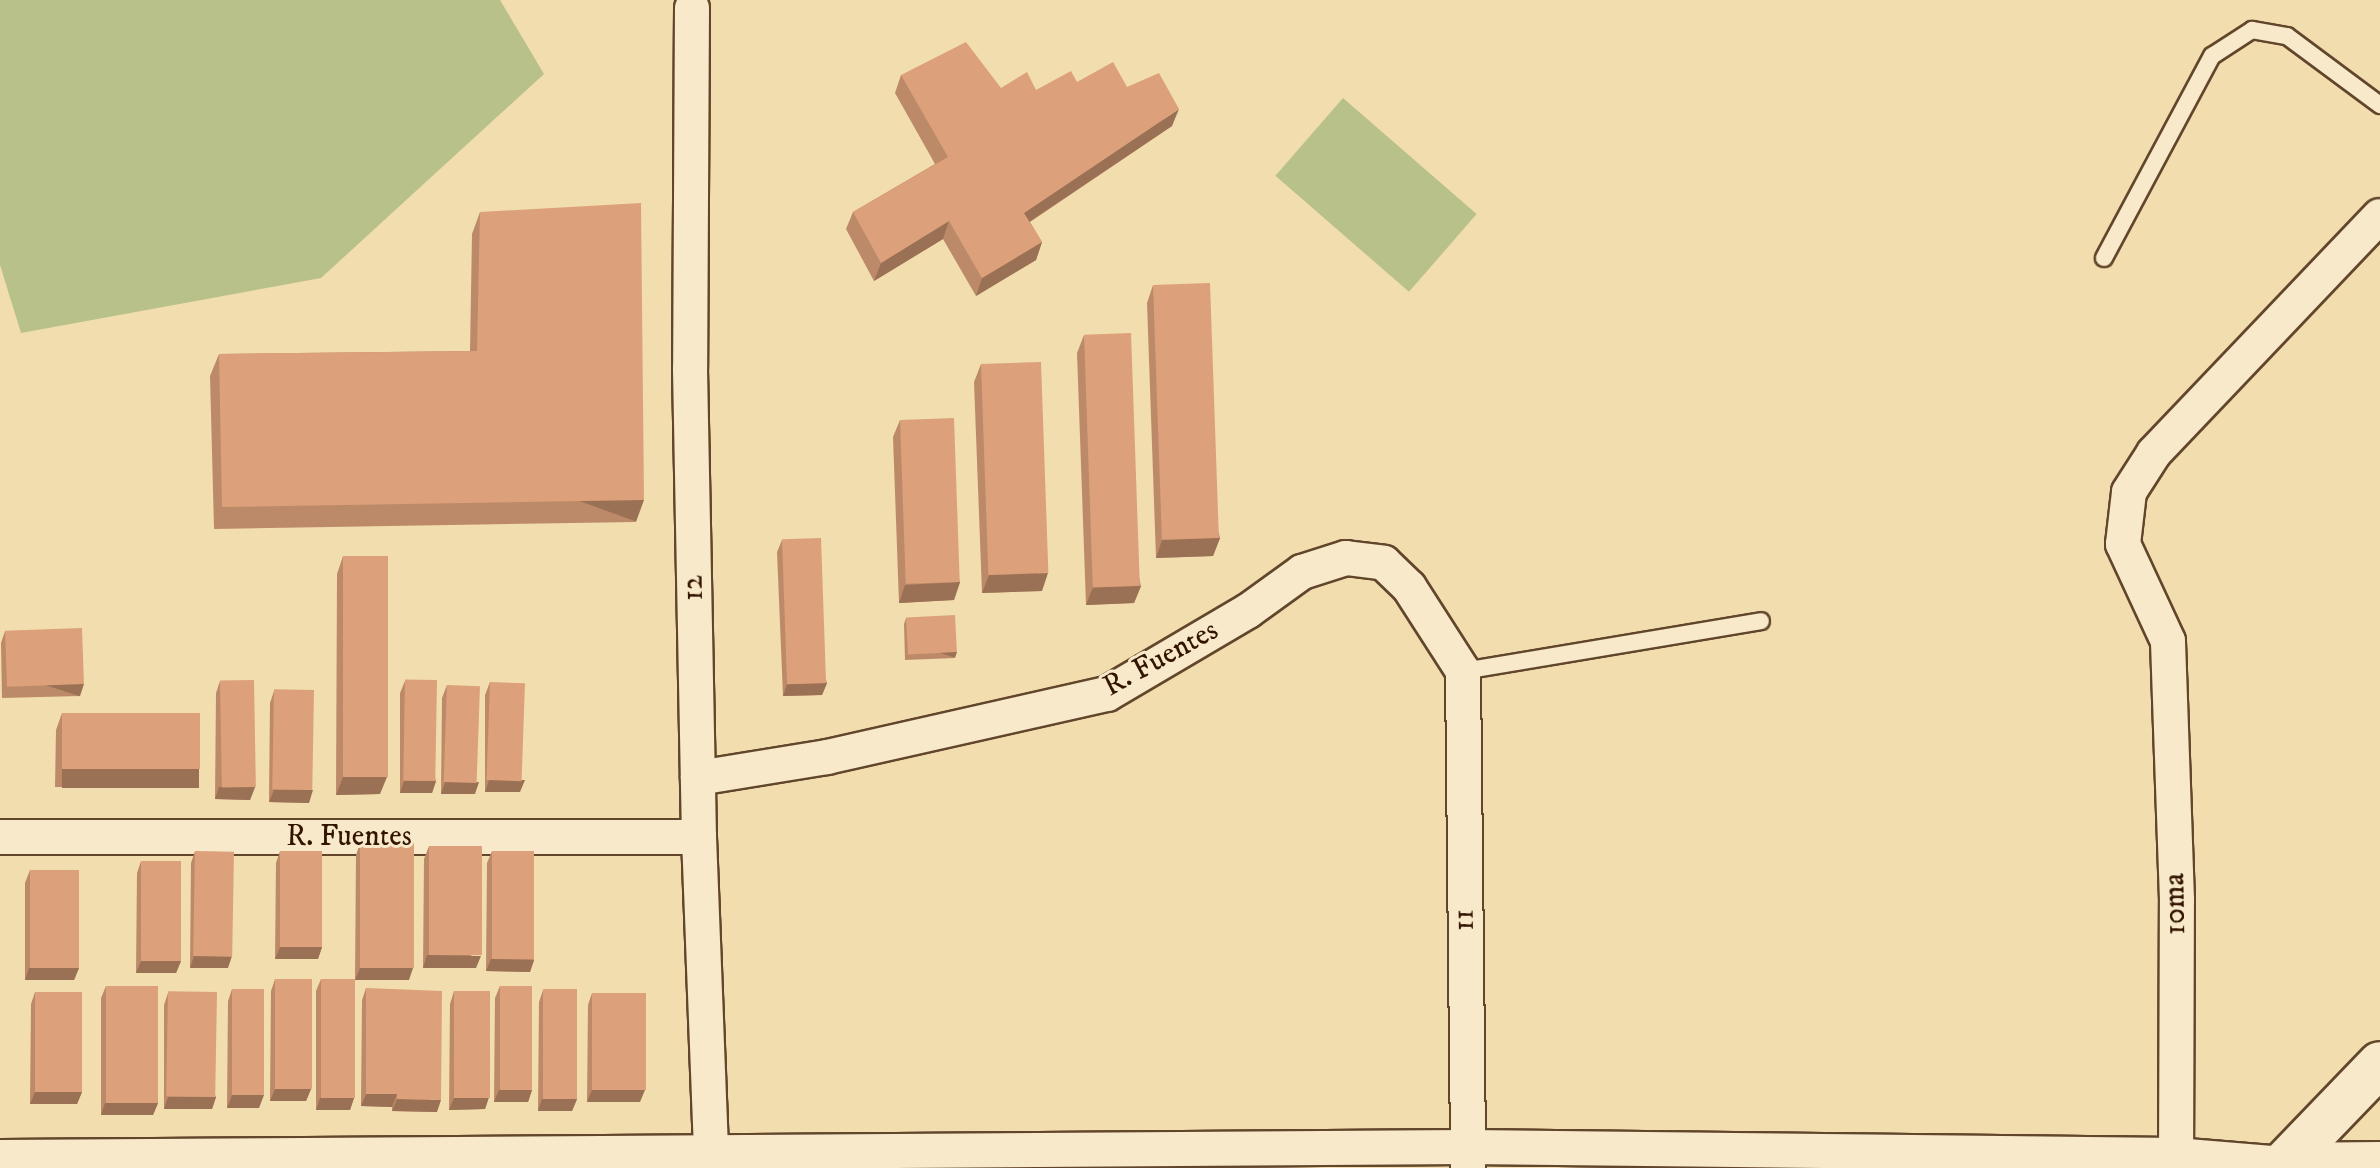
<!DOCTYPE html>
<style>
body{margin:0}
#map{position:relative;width:2380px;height:1168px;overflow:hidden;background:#f2ddae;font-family:"IM FELL DW Pica",serif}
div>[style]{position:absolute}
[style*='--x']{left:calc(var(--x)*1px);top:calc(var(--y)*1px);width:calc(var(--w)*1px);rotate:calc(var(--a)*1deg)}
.green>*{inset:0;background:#b9c18b;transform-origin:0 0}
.roads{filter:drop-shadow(2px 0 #62462c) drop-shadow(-2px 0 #62462c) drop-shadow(0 2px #62462c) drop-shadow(0 -2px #62462c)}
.service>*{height:16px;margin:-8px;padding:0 8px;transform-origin:8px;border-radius:8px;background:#f7e9ca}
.minor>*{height:34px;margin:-17px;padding:0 17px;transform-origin:17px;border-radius:17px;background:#f7e9ca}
.tertiary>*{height:42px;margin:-21px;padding:0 21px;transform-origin:21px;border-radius:21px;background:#f7e9ca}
.secondary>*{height:44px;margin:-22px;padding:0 22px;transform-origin:22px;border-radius:22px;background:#f7e9ca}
.wall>*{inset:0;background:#bd8a69}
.shaded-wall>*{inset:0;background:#9a7155;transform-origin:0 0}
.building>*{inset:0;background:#dca17a;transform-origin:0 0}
span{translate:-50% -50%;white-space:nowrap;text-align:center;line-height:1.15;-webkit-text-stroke:6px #f7e9ca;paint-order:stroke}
.street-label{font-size:30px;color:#321400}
</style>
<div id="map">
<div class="green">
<div style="clip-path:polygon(0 0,500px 0,544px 74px,321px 278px,21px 333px,0 265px)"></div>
<div style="left:1343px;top:98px;width:177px;height:103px;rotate:41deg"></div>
</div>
<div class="roads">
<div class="service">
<div style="--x:2104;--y:258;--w:229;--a:-61.9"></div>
<div style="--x:2212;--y:56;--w:48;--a:-33"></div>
<div style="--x:2252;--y:30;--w:36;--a:10"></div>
<div style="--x:2287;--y:36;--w:116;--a:36.6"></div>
<div style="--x:1463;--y:671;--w:302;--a:-9.5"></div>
</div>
<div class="minor">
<div style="--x:692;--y:8;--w:361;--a:90.3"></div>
<div style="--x:690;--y:369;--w:468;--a:88.9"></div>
<div style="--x:699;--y:837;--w:331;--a:87.8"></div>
<div style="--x:698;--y:778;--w:131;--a:-9.2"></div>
<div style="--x:827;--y:757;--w:287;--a:-12.7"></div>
<div style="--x:1107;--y:694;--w:164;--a:-30.5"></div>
<div style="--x:1248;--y:611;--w:67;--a:-35.8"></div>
<div style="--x:1302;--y:572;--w:46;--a:-17.7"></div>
<div style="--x:1346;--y:558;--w:38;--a:7"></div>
<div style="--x:1384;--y:563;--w:35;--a:44"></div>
<div style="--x:1409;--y:587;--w:100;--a:57.3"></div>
<div style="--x:1463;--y:671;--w:497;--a:89.4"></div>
<div style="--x:0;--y:837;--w:699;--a:0"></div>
<div style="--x:0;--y:1157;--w:1467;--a:-0.39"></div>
<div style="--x:1467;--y:1147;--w:708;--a:0.65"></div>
<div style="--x:2175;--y:1155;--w:109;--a:4.7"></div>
<div style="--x:2176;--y:1168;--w:268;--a:-89.8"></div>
<div style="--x:2177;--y:900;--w:259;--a:-92"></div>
<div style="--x:2168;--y:641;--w:107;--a:-114.9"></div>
<div style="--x:2123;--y:544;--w:52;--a:-83.4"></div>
<div style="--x:2129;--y:492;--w:46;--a:-57.3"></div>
<div style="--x:2154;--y:453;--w:327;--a:-46.4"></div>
</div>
<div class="tertiary">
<div style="--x:2284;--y:1164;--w:96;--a:-0.6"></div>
</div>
<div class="secondary">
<div style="--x:2280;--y:1168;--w:144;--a:-46.1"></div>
</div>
</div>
<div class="wall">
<div style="clip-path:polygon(901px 75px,1001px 88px,1036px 90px,1077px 82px,1127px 87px,1172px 126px,1030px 222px,1042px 242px,1036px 260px,976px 296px,943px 239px,874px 281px,846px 229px,853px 212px,935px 164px,895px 93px)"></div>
<div style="clip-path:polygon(480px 212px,636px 522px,214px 529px,210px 376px,219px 354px,470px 351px,472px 234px)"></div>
<div style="clip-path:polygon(1153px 285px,1220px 538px,1213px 556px,1156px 558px,1147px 303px)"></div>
<div style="clip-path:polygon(1084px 335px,1141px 586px,1134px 603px,1086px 605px,1077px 353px)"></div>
<div style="clip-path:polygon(981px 364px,1042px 591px,982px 593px,974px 382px)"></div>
<div style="clip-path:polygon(900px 420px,960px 582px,954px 600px,899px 603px,893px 437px)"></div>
<div style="clip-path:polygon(782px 540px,827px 683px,822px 695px,783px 696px,777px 552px)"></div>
<div style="clip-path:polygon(343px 556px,380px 794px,336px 795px,337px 574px)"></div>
<div style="clip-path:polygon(906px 618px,955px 658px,905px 660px,904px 624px)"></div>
<div style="clip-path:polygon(5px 631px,80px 696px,2px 698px,1px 643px)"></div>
<div style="clip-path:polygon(220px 681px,255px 787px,250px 800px,215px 799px,216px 693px)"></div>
<div style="clip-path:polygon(405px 681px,436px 781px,432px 793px,400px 793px,400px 693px)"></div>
<div style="clip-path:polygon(490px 682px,520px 792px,485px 792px,485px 695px)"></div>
<div style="clip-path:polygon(447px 685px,475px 794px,441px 794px,442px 698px)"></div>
<div style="clip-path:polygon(274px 691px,309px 803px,269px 802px,270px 703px)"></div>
<div style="clip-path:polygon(62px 713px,199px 770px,192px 788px,55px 787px,56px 730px)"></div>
<div style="clip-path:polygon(360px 843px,409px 980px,355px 980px,356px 855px)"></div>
<div style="clip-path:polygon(429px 846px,476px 968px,423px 968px,424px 859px)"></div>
<div style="clip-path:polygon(195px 851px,228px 968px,190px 968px,191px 863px)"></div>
<div style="clip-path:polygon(280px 851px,322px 947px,318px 959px,275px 959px,276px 863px)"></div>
<div style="clip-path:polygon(492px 851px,534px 960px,530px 972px,486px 971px,487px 863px)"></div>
<div style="clip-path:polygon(141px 861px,181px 961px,176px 973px,136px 973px,137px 873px)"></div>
<div style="clip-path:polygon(30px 870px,79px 968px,74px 980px,25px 980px,25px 883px)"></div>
<div style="clip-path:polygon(275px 979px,311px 1089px,306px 1101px,270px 1101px,271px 991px)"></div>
<div style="clip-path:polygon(321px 979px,354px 1098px,350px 1110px,316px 1110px,316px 991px)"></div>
<div style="clip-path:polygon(106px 986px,158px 1103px,153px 1115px,101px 1115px,101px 998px)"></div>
<div style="clip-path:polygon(500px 986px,532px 1090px,528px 1102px,494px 1102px,495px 998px)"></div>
<div style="clip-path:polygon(366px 988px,437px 1112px,392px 1111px,392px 1107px,361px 1106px,362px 1000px)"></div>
<div style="clip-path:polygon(232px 989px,259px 1108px,227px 1108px,228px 1001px)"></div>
<div style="clip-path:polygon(543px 990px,577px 1099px,572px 1111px,538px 1111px,539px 1002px)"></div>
<div style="clip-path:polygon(454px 991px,489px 1097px,485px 1109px,449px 1110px,450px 1004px)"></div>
<div style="clip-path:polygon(35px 992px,82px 1092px,77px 1104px,30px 1104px,31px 1004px)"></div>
<div style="clip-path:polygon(168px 993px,216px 1097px,212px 1109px,164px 1109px,164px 1005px)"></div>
<div style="clip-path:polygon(592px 993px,640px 1102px,587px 1102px,588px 1005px)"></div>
</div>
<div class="shaded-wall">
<div style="clip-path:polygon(1179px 109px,1172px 126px,1017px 230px,1024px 213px)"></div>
<div style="clip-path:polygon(949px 221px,943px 239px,874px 281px,881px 263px)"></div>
<div style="clip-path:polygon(1042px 242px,1036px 260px,976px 296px,982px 278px)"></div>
<div style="left:644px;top:500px;width:23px;height:422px;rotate:110deg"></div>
<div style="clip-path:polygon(1220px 538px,1213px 556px,1156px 558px,1162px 540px)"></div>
<div style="clip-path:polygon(1048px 573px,1042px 591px,982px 593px,989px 575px)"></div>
<div style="clip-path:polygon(960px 582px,954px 600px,899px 603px,905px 585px)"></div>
<div style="clip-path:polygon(1141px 586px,1134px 603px,1086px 605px,1093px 587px)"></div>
<div style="left:957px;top:652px;width:6px;height:50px;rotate:108deg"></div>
<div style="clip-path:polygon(827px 683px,822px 695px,783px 696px,787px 684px)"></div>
<div style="left:84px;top:684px;width:13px;height:77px;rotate:108deg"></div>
<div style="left:62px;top:769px;width:137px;height:19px"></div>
<div style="clip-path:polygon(343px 777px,387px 777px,380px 794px,336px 795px)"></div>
<div style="clip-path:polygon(489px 780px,525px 780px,520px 792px,485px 792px)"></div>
<div style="clip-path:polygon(404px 781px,436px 781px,432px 793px,400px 793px)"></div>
<div style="clip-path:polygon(445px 782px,479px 782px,475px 794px,441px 794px)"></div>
<div style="clip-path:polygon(219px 787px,255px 787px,250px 800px,215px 799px)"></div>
<div style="clip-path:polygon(274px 790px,313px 790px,309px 803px,269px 802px)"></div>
<div style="clip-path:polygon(280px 947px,322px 947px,318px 959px,275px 959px)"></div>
<div style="clip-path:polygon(427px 955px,481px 956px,476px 968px,423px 968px)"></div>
<div style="clip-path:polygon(194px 956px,232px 956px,228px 968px,190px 968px)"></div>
<div style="clip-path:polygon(491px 959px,534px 960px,530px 972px,486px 971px)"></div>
<div style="clip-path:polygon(141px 961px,181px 961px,176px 973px,136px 973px)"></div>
<div style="clip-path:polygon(29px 968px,79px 968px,74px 980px,25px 980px)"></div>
<div style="clip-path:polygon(360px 968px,413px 968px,409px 980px,355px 980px)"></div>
<div style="clip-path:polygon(275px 1089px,311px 1089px,306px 1101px,270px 1101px)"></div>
<div style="clip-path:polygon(499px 1090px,532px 1090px,528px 1102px,494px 1102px)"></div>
<div style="clip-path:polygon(592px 1090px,645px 1090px,640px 1102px,587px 1102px)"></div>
<div style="clip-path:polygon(35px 1092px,82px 1092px,77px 1104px,30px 1104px)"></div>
<div style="clip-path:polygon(366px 1094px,397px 1094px,392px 1107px,361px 1106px)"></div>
<div style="clip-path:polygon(232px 1095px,264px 1095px,259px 1108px,227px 1108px)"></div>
<div style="clip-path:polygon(168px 1097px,216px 1097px,212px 1109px,164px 1109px)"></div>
<div style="clip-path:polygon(489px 1097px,485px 1109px,449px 1110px,454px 1098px)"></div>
<div style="clip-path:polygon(320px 1098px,354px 1098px,350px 1110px,316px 1110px)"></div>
<div style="clip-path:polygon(397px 1099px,441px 1100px,437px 1112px,392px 1111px)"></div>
<div style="clip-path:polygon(542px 1099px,577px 1099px,572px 1111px,538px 1111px)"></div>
<div style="clip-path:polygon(105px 1103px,158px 1103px,153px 1115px,101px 1115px)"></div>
</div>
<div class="building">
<div style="clip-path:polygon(966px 42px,1001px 88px,1027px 72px,1036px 90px,1071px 71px,1077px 82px,1113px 62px,1127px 87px,1159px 73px,1179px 109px,1024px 213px,1042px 242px,982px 278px,949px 221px,881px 263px,853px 212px,948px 157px,901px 75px)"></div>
<div style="clip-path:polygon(641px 203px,644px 500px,222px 507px,219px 354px,477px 351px,480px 212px)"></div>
<div style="left:1210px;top:283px;width:255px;height:57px;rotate:88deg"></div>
<div style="left:1131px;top:333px;width:253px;height:47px;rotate:88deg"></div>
<div style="left:1041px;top:362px;width:211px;height:60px;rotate:88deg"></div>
<div style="left:954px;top:418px;width:164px;height:54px;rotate:88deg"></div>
<div style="left:821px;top:538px;width:145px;height:39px;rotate:88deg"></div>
<div style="left:343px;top:556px;width:45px;height:221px"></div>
<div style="left:955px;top:615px;width:37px;height:49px;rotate:87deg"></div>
<div style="left:82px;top:628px;width:56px;height:77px;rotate:88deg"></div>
<div style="left:254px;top:680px;width:107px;height:34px;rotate:89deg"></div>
<div style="left:437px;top:680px;width:101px;height:32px;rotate:91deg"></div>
<div style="left:490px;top:682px;width:35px;height:98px;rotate:2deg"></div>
<div style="left:447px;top:685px;width:33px;height:97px;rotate:2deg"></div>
<div style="left:314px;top:690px;width:100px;height:40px;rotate:91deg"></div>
<div style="left:62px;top:713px;width:138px;height:56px"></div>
<div style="left:414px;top:842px;width:126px;height:54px;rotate:90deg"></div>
<div style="left:429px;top:846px;width:53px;height:109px"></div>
<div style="left:195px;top:851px;width:39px;height:105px;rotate:1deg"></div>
<div style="left:280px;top:851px;width:42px;height:96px"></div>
<div style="left:492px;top:851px;width:42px;height:108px"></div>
<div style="left:141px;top:861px;width:40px;height:100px"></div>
<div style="left:30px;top:870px;width:49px;height:98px"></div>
<div style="left:275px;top:979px;width:37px;height:110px"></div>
<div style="left:321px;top:979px;width:34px;height:119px"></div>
<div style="left:106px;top:986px;width:52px;height:117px"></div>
<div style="left:500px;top:986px;width:32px;height:104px"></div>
<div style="clip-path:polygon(366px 988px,442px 991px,441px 1100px,397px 1099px,397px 1094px,366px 1094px)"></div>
<div style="left:232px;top:989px;width:32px;height:106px"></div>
<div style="left:577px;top:989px;width:110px;height:34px;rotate:90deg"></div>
<div style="left:454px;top:991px;width:36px;height:107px"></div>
<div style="left:35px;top:992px;width:47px;height:100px"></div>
<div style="left:217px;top:992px;width:105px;height:49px;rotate:91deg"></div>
<div style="left:592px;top:993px;width:54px;height:97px"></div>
</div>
<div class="street-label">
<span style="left:694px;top:588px;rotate:-91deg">12</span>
<span style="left:1161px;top:659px;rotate:-29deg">R. Fuentes</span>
<span style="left:349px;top:837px">R. Fuentes</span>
<span style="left:2176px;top:904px;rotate:-91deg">10ma</span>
<span style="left:1465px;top:920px;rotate:-91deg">11</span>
</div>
</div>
